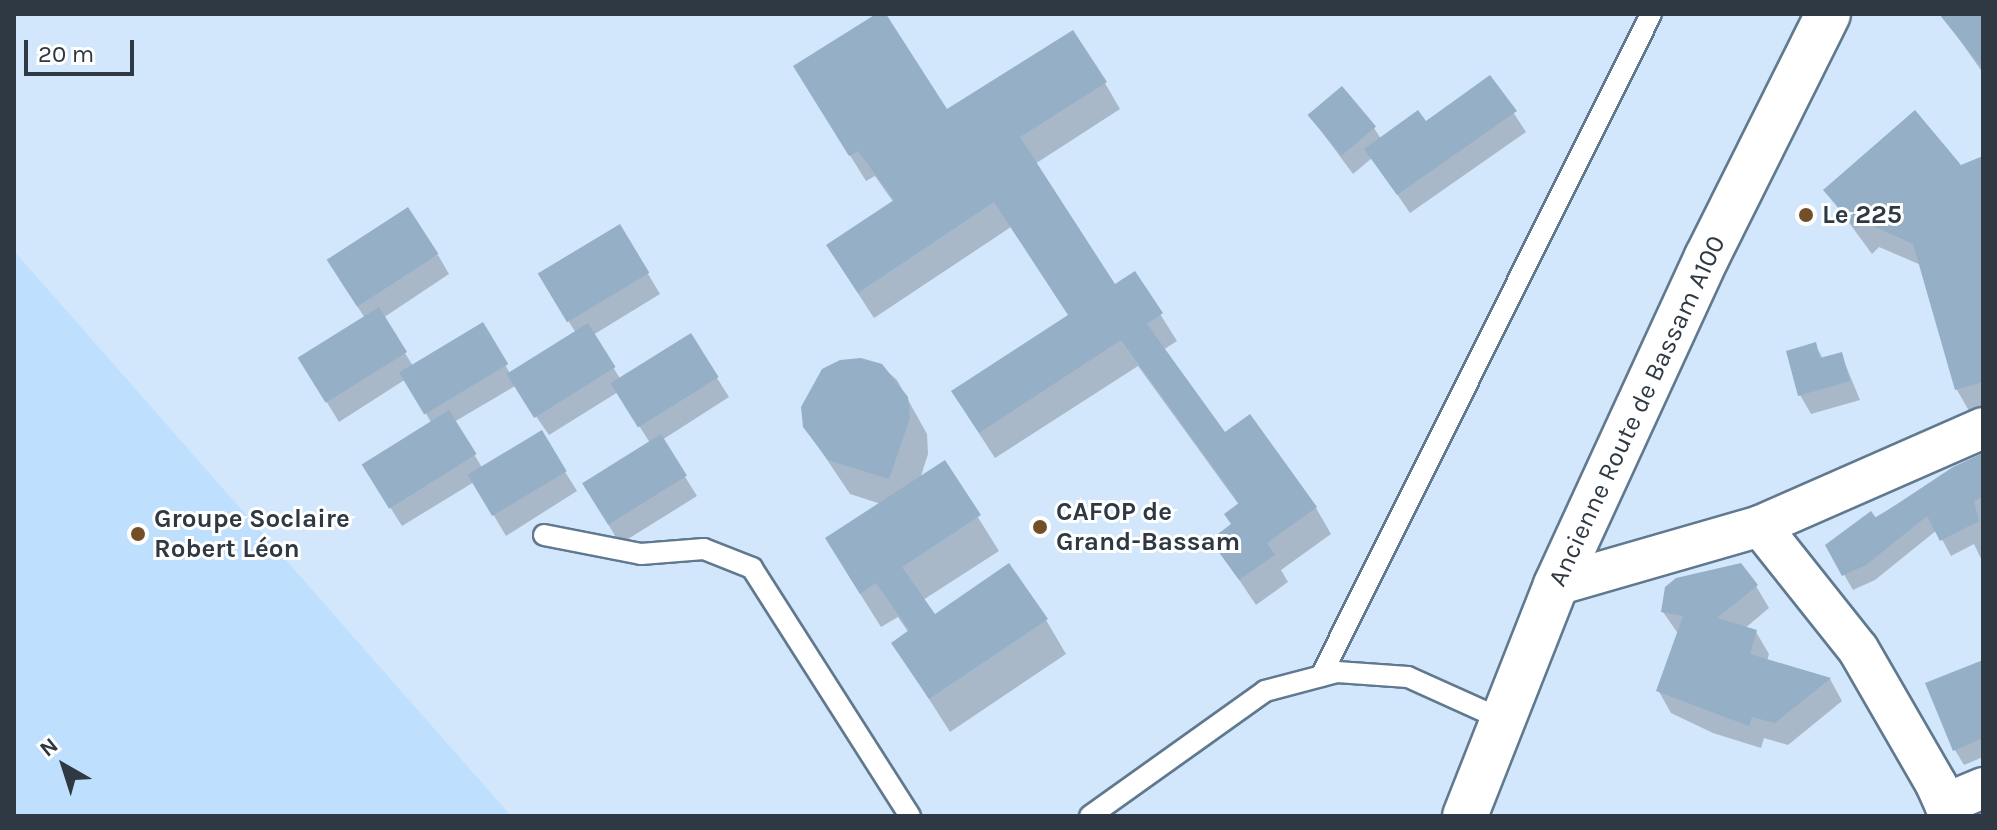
<!DOCTYPE html>
<meta charset="utf-8">
<style>
body{margin:0}
#map{position:relative;width:1997px;height:830px;overflow:hidden;background:#d2e7fc;font-family:Karla,sans-serif}
div>[style]{position:absolute}
[style*='--x']{left:calc(var(--x)*1px);top:calc(var(--y)*1px);width:calc(var(--w)*1px);rotate:calc(var(--a)*1deg)}
.built>*{inset:0;background:#bedffe}
.shadow>*{inset:0;background:#0003}
.building>*{inset:0;background:#95afc7;transform-origin:0 0}
.roads{filter:drop-shadow(2px 0 #60798f) drop-shadow(-2px 0 #60798f) drop-shadow(0 2px #60798f) drop-shadow(0 -2px #60798f)}
.lane>*{height:20px;margin:-10px;padding:0 10px;transform-origin:10px;border-radius:10px;background:#fff}
.street>*{height:40px;margin:-20px;padding:0 20px;transform-origin:20px;border-radius:20px;background:#fff}
.secondary>*{height:44px;margin:-22px;padding:0 22px;transform-origin:22px;border-radius:22px;background:#fff}
.dots>*{width:22px;height:22px;translate:-50% -50%;box-sizing:border-box;border:4px solid #fff;border-radius:50%}
span{translate:-50% -50%;white-space:nowrap;text-align:center;line-height:1.15;-webkit-text-stroke:6px #fff;paint-order:stroke}
.poi-label{font-size:26px;color:#2e3943;font-weight:700}
.left{translate:0 -50%;text-align:left}
.street-label{font-size:26px;color:#2e3943}
.frame{position:absolute;inset:0;border:16px solid #2e3943;pointer-events:none}
.north{position:absolute;left:24px;top:726px;width:80px;height:80px;-webkit-text-stroke:6px #fff;paint-order:stroke;rotate:321deg;font-size:22px;font-weight:700;line-height:32px;text-align:center;color:#2e3943}
.north::after{content:'';display:block;margin:auto;width:28px;height:36px;background:#2e3943;clip-path:polygon(50% 0,100% 100%,50% 72%,0 100%)}
.scale{position:absolute;left:24px;top:40px;width:110px;height:36px;box-sizing:border-box;border:4px solid #2e3943;border-top:0;padding-left:10px;font-size:24px;line-height:28px;white-space:nowrap;color:#2e3943;-webkit-text-stroke:6px #fff;paint-order:stroke}
</style>
<div id="map">
<div class="built">
<div style="clip-path:polygon(14px 251px,511px 816px,14px 816px)"></div>
</div>
<div class="shadow">
<div style="clip-path:polygon(879px 14px,947px 112px,1105px 83px,1120px 109px,1035px 164px,1115px 287px,1135px 274px,1177px 341px,1163px 350px,1225px 435px,1316px 508px,1331px 534px,1281px 570px,1288px 582px,1256px 605px,1213px 541px,1233px 526px,1239px 505px,1138px 366px,995px 458px,969px 418px,954px 391px,1070px 316px,1011px 227px,874px 318px,844px 272px,829px 246px,894px 203px,875px 176px,866px 181px,811px 93px)"></div>
<div style="clip-path:polygon(1983px 14px,1983px 73px,1942px 15px)"></div>
<div style="clip-path:polygon(1490px 77px,1526px 132px,1410px 213px,1372px 158px,1353px 174px,1310px 116px,1374px 128px,1381px 139px,1425px 124px)"></div>
<div style="clip-path:polygon(1983px 158px,1983px 413px,1972px 416px,1957px 390px,1921px 265px,1879px 247px,1872px 254px,1825px 190px,1961px 167px)"></div>
<div style="clip-path:polygon(620px 227px,660px 294px,593px 335px,621px 380px,717px 378px,729px 397px,662px 440px,697px 496px,620px 544px,596px 504px,650px 443px,618px 392px,549px 435px,515px 386px,454px 422px,483px 469px,541px 433px,577px 491px,506px 536px,474px 482px,402px 526px,376px 485px,432px 424px,406px 379px,339px 422px,312px 378px,365px 318px,340px 280px,438px 255px,449px 274px,383px 318px,413px 366px,482px 325px,511px 375px,576px 333px,552px 295px)"></div>
<div style="clip-path:polygon(1815px 344px,1823px 359px,1841px 354px,1860px 400px,1811px 414px,1800px 395px)"></div>
<div style="clip-path:polygon(881px 366px,897px 380px,927px 434px,928px 454px,920px 479px,944px 463px,999px 551px,923px 600px,935px 616px,1046px 620px,1066px 654px,950px 732px,894px 644px,909px 633px,898px 617px,881px 627px,847px 573px,881px 504px,850px 494px,805px 427px)"></div>
<div style="clip-path:polygon(1983px 455px,1983px 563px,1974px 544px,1951px 556px,1937px 530px,1875px 580px,1853px 590px,1827px 545px)"></div>
<div style="clip-path:polygon(1756px 586px,1769px 608px,1744px 629px,1756px 632px,1769px 654px,1767px 661px,1830px 679px,1842px 701px,1788px 745px,1764px 738px,1761px 748px,1713px 733px,1671px 713px,1658px 690px,1679px 635px,1663px 612px)"></div>
<div style="clip-path:polygon(1983px 692px,1983px 757px,1964px 765px,1955px 750px)"></div>
</div>
<div class="building">
<div style="clip-path:polygon(876px 14px,886px 14px,947px 109px,1073px 30px,1107px 82px,1020px 137px,1115px 284px,1135px 271px,1163px 313px,1147px 324px,1225px 432px,1250px 414px,1317px 507px,1267px 543px,1275px 555px,1239px 580px,1210px 540px,1231px 524px,1224px 514px,1239px 503px,1121px 340px,979px 433px,951px 391px,1068px 315px,994px 202px,858px 293px,826px 245px,894px 200px,858px 151px,849px 156px,793px 66px)"></div>
<div style="clip-path:polygon(1939px 14px,1983px 14px,1983px 69px)"></div>
<div style="clip-path:polygon(1490px 75px,1517px 111px,1397px 195px,1364px 149px,1418px 110px,1426px 121px)"></div>
<div style="left:1342px;top:86px;width:53px;height:45px;rotate:50deg"></div>
<div style="clip-path:polygon(1915px 110px,1961px 165px,1983px 156px,1983px 382px,1955px 390px,1913px 244px,1864px 222px,1856px 228px,1823px 190px)"></div>
<div style="left:408px;top:207px;width:56px;height:97px;rotate:57deg"></div>
<div style="left:620px;top:224px;width:57px;height:96px;rotate:59deg"></div>
<div style="left:379px;top:307px;width:53px;height:96px;rotate:58deg"></div>
<div style="left:483px;top:322px;width:49px;height:98px;rotate:59deg"></div>
<div style="left:588px;top:323px;width:52px;height:96px;rotate:58deg"></div>
<div style="left:691px;top:333px;width:52px;height:95px;rotate:58deg"></div>
<div style="clip-path:polygon(1816px 342px,1820px 358px,1842px 352px,1850px 381px,1798px 396px,1786px 351px)"></div>
<div style="clip-path:polygon(861px 358px,882px 364px,908px 397px,910px 418px,889px 479px,828px 460px,803px 427px,801px 407px,822px 369px,840px 360px)"></div>
<div style="left:449px;top:410px;width:52px;height:103px;rotate:58deg"></div>
<div style="left:542px;top:430px;width:48px;height:87px;rotate:59deg"></div>
<div style="left:661px;top:434px;width:49px;height:93px;rotate:58deg"></div>
<div style="clip-path:polygon(1983px 453px,1983px 497px,1974px 501px,1979px 521px,1940px 541px,1927px 516px,1866px 565px,1842px 576px,1825px 545px,1871px 511px,1876px 518px,1953px 467px)"></div>
<div style="clip-path:polygon(945px 460px,981px 515px,902px 567px,935px 614px,1009px 563px,1048px 619px,929px 699px,891px 643px,909px 630px,876px 583px,860px 594px,825px 538px)"></div>
<div style="clip-path:polygon(1741px 563px,1758px 585px,1717px 618px,1757px 630px,1750px 654px,1831px 678px,1775px 723px,1752px 717px,1749px 726px,1656px 691px,1683px 616px,1661px 612px,1665px 587px,1676px 578px)"></div>
<div style="clip-path:polygon(1983px 660px,1983px 738px,1953px 751px,1925px 683px)"></div>
</div>
<div class="roads">
<div class="lane">
<div style="--x:544;--y:535;--w:99;--a:11.1"></div>
<div style="--x:641;--y:554;--w:63;--a:-4.5"></div>
<div style="--x:704;--y:549;--w:52;--a:21.6"></div>
<div style="--x:752;--y:568;--w:294;--a:57.5"></div>
<div style="--x:1321;--y:676;--w:740;--a:-63.5"></div>
<div style="--x:1090;--y:816;--w:215;--a:-35.5"></div>
<div style="--x:1265;--y:691;--w:74;--a:-14.8"></div>
<div style="--x:1337;--y:672;--w:71;--a:4"></div>
<div style="--x:1408;--y:677;--w:102;--a:24.3"></div>
</div>
<div class="street">
<div style="--x:1760;--y:526;--w:157;--a:51.5"></div>
<div style="--x:1858;--y:649;--w:156;--a:60"></div>
<div style="--x:1936;--y:784;--w:35;--a:66"></div>
<div style="--x:1556;--y:585;--w:212;--a:-16.1"></div>
<div style="--x:1760;--y:526;--w:244;--a:-23.7"></div>
<div style="--x:1945;--y:804;--w:41;--a:-22.8"></div>
</div>
<div class="secondary">
<div style="--x:1465;--y:816;--w:248;--a:-68.5"></div>
<div style="--x:1556;--y:585;--w:361;--a:-65.3"></div>
<div style="--x:1707;--y:257;--w:271;--a:-63.5"></div>
</div>
</div>
<div class="dots">
<div style="left:1806px;top:215px;background:#734f29"></div>
<div style="left:1040px;top:527px;background:#734f29"></div>
<div style="left:138px;top:534px;background:#734f29"></div>
</div>
<div class="poi-label">
<span class="left" style="left:1822px;top:215px">Le 225</span>
<span class="left" style="left:1056px;top:527px">CAFOP de<br>Grand-Bassam</span>
<span class="left" style="left:154px;top:534px">Groupe Soclaire<br>Robert Léon</span>
</div>
<div class="street-label">
<span style="left:1637px;top:411px;rotate:-65deg">Ancienne Route de Bassam A100</span>
</div>
<div class="frame"></div>
<div class="north">N</div>
<div class="scale">20 m</div>
</div>
